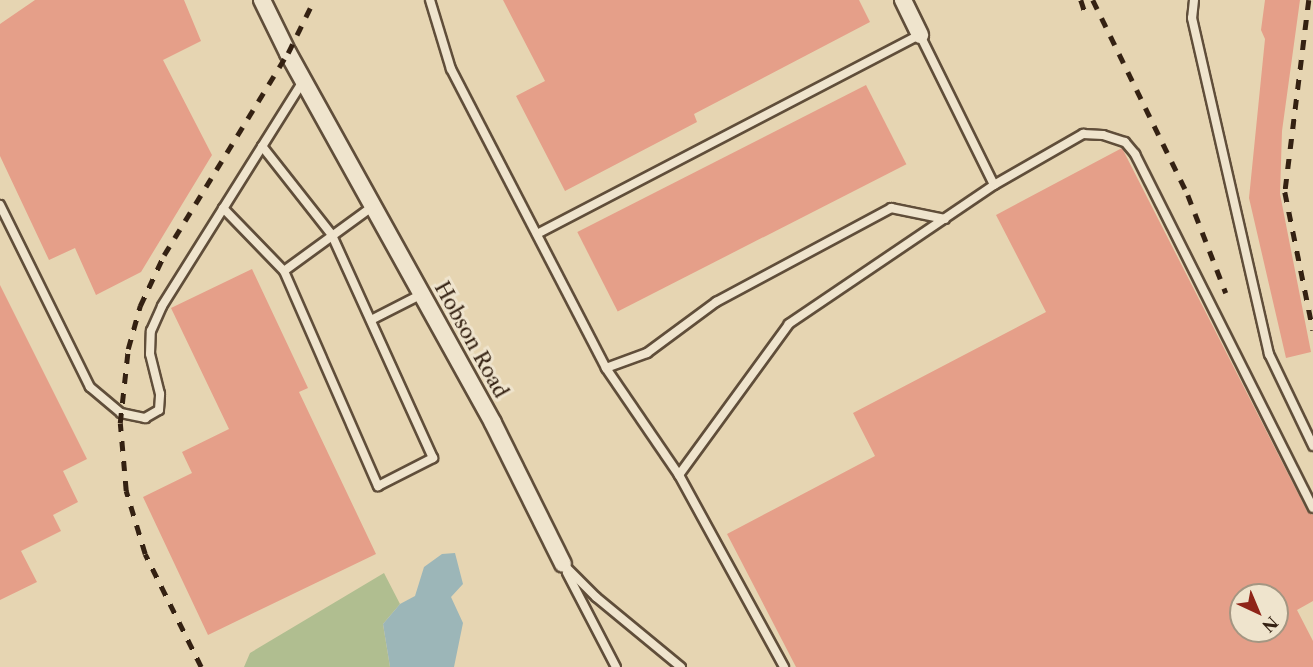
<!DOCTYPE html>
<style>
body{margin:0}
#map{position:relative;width:1313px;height:667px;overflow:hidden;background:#e6d5b2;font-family:"Libre Caslon Text",serif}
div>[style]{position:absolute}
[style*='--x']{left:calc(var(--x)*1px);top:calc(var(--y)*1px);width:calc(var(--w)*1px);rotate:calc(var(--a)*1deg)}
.green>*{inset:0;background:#b0be90}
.water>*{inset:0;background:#9cb6b8}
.building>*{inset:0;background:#e59f89;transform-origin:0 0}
.roads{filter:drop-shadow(2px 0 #604e3a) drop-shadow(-2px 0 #604e3a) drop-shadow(0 2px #604e3a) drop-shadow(0 -2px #604e3a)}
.service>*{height:8px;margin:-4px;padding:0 4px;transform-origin:4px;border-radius:4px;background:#efe4cd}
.minor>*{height:16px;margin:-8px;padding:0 8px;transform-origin:8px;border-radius:8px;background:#efe4cd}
.rail>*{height:4.5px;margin-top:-2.25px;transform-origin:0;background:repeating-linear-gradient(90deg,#342112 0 10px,transparent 0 20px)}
span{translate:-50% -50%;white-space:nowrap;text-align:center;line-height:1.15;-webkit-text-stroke:6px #efe4cd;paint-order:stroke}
.street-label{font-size:20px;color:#342112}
.north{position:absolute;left:1229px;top:583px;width:60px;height:60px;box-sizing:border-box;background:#efe4cd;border:2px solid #a49682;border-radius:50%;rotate:136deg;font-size:16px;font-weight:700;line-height:24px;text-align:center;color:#342112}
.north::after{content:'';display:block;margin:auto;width:21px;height:27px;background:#8f2418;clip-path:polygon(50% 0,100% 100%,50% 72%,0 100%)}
</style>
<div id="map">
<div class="green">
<div style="clip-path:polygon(384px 573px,400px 604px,383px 624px,390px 667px,244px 667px,250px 653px)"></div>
</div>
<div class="water">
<div style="clip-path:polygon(455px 553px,463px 584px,451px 597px,463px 623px,454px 667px,390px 667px,383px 624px,400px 604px,415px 596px,424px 567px,442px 554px)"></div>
</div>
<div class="building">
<div style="clip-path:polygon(35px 0,184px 0,201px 41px,163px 60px,212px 155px,141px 272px,96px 295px,75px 248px,49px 260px,0 156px,0 24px)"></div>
<div style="clip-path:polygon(503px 0,859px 0,870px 22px,694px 114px,697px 122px,565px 191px,516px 96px,545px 81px)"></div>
<div style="clip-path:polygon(1265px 0,1300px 0,1282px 131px,1280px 194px,1311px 352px,1286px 358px,1249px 198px,1265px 39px,1261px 30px)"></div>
<div style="left:866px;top:85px;width:89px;height:324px;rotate:63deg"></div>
<div style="clip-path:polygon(evenodd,1122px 148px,1307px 511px,1313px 515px,1313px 601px,1297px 610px,1313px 641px,1313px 667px,796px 667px,727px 534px,875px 456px,853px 413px,1046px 312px,996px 215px,1122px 148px,1241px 595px,1277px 595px,1277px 631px,1241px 631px,1241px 595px)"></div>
<div style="clip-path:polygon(252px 269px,308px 388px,299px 392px,376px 554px,208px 635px,143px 497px,192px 473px,182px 452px,229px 429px,171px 308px)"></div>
<div style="clip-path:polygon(0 285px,87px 459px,63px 471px,78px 502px,53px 515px,61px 531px,21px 551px,37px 582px,0 600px)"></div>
</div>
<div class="roads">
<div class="service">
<div style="--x:430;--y:0;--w:72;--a:73.1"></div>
<div style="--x:451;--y:69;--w:337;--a:62.6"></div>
<div style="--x:606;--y:368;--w:44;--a:-20.1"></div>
<div style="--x:647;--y:353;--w:86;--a:-36.5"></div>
<div style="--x:716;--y:302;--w:199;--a:-28.2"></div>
<div style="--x:891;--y:208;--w:55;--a:11.5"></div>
<div style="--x:1194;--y:0;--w:18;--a:96"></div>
<div style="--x:1192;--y:18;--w:345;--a:77.1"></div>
<div style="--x:1269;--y:354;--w:102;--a:64.4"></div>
<div style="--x:994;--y:185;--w:103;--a:-29.8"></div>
<div style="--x:1083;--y:134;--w:20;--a:3"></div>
<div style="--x:1103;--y:135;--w:23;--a:18"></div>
<div style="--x:1125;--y:142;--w:16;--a:50"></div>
<div style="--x:1135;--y:154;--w:396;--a:63.3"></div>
<div style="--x:0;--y:205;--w:203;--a:63.7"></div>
<div style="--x:90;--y:387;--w:40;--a:40"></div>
<div style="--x:121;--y:413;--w:25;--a:12"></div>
<div style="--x:145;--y:418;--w:16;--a:-30"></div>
<div style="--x:159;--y:410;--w:16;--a:-86"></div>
<div style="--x:160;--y:394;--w:41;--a:-104"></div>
<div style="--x:150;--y:354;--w:23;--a:-88"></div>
<div style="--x:151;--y:331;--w:27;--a:-66"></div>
<div style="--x:162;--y:306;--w:266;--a:-57.9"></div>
<div style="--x:223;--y:208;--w:88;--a:45.9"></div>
<div style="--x:284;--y:271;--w:235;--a:66.4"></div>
<div style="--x:378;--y:486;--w:62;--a:-27"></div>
<div style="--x:433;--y:458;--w:245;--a:-114.4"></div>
<div style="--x:332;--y:235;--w:113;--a:-128.2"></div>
<div style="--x:537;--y:234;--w:432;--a:-27.5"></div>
<div style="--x:920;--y:35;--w:167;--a:63.7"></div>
<div style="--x:994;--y:185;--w:248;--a:145.9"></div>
<div style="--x:789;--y:324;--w:187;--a:126.1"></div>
<div style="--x:679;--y:475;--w:219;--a:61.3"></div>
<div style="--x:284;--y:271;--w:110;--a:-36.1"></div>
<div style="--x:371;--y:320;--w:57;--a:-27"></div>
<div style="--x:606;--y:368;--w:130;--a:55.7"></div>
<div style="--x:563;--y:564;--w:47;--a:45"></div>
<div style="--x:596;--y:597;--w:110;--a:39.5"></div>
<div style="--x:567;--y:573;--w:106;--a:62.5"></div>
</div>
<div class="minor">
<div style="--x:262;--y:0;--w:59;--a:63.9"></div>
<div style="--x:288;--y:53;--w:423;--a:61"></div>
<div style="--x:493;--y:423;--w:157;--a:63.6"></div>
<div style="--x:903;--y:0;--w:39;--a:64"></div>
</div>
</div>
<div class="rail">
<div style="--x:1081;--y:0;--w:19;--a:72"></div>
<div style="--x:1093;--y:0;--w:217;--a:64"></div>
<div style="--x:1188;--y:195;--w:105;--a:68.8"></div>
<div style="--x:1309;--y:0;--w:193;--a:97.1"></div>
<div style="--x:1285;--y:192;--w:141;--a:78.5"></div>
<div style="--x:201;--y:667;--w:126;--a:-116.4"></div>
<div style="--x:145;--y:554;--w:66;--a:-106.8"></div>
<div style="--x:126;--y:491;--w:68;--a:-95"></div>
<div style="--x:120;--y:423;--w:74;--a:-83.8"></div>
<div style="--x:128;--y:349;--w:45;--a:-74.4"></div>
<div style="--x:140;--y:306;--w:56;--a:-64.8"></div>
<div style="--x:164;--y:255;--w:237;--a:-58.5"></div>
<div style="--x:288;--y:53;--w:59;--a:-63.9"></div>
</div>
<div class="street-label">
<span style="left:471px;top:340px;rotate:61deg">Hobson Road</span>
</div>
<div class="north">N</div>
</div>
